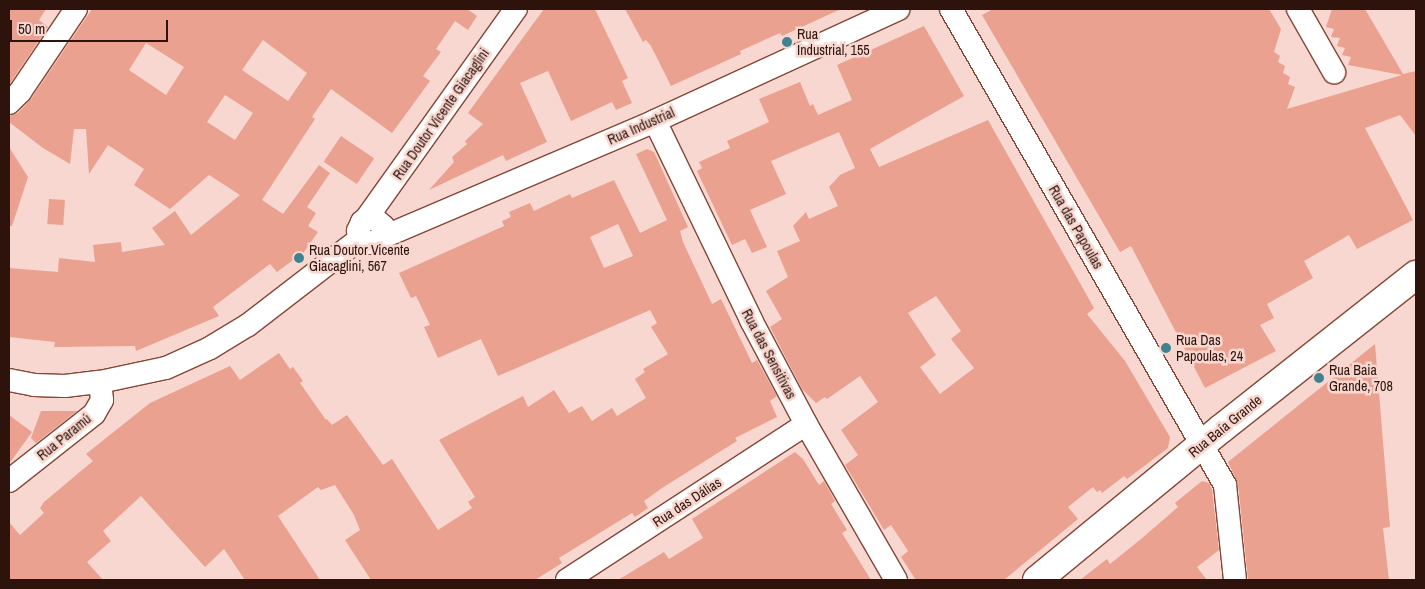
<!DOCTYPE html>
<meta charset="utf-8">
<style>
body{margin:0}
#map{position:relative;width:1425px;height:589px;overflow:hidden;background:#f7d7cf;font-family:"Archivo Narrow",sans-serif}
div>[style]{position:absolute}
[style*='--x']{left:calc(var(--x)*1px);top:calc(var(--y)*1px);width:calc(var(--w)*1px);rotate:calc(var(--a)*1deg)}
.building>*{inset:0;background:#eba18f;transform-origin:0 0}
.roads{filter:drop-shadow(1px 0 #864636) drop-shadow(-1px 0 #864636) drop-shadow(0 1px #864636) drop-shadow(0 -1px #864636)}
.street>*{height:22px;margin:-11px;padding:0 11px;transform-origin:11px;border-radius:11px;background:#fff}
.secondary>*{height:28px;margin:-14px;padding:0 14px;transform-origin:14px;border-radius:14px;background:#fff}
.dots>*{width:14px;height:14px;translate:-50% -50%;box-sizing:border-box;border:2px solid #f7d7cf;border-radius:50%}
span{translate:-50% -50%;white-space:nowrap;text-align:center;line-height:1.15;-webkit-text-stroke:5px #f7d7cf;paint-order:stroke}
.poi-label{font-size:14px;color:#2d130c}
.left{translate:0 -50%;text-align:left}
.street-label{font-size:14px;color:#2d130c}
.frame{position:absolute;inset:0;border:10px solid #2d130c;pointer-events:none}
.scale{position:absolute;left:10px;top:20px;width:158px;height:22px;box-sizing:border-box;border:2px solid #2d130c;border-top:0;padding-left:6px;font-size:15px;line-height:18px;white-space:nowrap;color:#2d130c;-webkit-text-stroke:4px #f7d7cf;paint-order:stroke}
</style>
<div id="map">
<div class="building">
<div style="clip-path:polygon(9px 9px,46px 9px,39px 20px,48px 27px,9px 85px)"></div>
<div style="clip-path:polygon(evenodd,92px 9px,467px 9px,477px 16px,468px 30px,455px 21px,436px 49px,441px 52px,423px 76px,430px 81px,392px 133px,331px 89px,312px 117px,315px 119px,262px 200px,283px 214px,319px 165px,330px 173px,307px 207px,316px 213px,308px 226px,318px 232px,304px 252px,277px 272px,270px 264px,213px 307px,219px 316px,136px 351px,135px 346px,54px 347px,55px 342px,9px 337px,9px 268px,58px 272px,59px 258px,95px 262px,93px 245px,121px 242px,122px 252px,165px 245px,152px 228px,175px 211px,191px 235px,240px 195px,209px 175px,170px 209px,134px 185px,144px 169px,108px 145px,89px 174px,86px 129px,74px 129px,70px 164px,43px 148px,9px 122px,9px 116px,18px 113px,31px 99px,92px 9px,263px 40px,307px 73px,288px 101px,242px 70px,263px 40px,92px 9px,146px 43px,184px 67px,166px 95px,129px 70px,146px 43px,92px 9px,225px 95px,253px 113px,235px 140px,207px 122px,225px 95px)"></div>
<div style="clip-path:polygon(544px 9px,595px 9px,628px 78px,622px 81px,632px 103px,616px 110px,612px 102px,571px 121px,548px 71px,520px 83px,547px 142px,506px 161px,503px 155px,429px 190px,454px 162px,452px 157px,467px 144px,465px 141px,483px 124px,468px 113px)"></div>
<div style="clip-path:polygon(625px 9px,841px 9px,782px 36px,780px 33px,740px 51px,741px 54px,671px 86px,651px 46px,646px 40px,643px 42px)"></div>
<div style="clip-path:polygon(993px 9px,1269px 9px,1281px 29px,1274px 52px,1280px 56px,1278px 62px,1285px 66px,1283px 73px,1290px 77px,1288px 84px,1295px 87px,1287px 109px,1402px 75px,1348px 65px,1351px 57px,1342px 55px,1345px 48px,1337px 46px,1340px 38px,1331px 37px,1334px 29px,1326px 27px,1332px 9px,1365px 9px,1403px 74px,1416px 71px,1416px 136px,1400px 115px,1365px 128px,1413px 220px,1357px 249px,1349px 235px,1304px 261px,1313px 278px,1267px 304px,1274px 318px,1260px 325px,1276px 351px,1205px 388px,1131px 246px,1120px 252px,982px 15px)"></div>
<div style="clip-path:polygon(evenodd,924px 26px,964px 96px,870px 149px,879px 167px,988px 120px,1094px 308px,1087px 314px,1125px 361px,1170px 437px,1168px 448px,1127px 479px,1124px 476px,1102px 493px,1100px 490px,1097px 492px,1093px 487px,1068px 507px,1078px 519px,1004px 580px,916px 580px,901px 557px,908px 551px,891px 525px,884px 530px,845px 465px,858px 455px,841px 430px,878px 402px,860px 376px,827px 399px,825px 397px,816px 403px,802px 389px,770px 327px,782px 319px,766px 291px,788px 277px,777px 251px,800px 241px,793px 226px,806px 212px,809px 219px,838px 206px,829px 187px,840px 175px,855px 168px,839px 132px,771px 161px,786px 194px,750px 210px,767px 247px,752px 253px,745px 239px,732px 245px,697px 171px,702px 168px,699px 162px,730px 148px,727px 141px,769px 122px,759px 99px,800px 82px,810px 106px,813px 104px,818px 115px,852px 100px,837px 65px,924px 26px,936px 296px,961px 331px,951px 339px,974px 368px,940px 394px,920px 367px,936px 355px,908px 313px,936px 296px)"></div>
<div style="left:341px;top:136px;width:40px;height:31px;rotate:34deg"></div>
<div style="clip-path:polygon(9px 147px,28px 177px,12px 226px,9px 226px)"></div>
<div style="clip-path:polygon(evenodd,647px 149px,654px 152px,688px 227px,680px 231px,683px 242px,712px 304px,721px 299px,752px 363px,757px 360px,777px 396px,770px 401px,777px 417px,735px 438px,737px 441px,662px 488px,644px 501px,648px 508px,635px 517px,632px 513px,559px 558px,562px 563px,535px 580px,371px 580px,345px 540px,360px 530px,354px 515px,335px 485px,321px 490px,318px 487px,278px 516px,320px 580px,245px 580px,224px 549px,205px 567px,141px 496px,103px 531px,111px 541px,87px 562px,103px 580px,9px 580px,9px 522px,20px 535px,44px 513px,40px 508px,44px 502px,93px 461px,86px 454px,150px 403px,230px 366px,240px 380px,279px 353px,290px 369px,293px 367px,303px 381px,300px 383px,326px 420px,327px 419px,332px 425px,347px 415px,383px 465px,392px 459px,438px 530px,472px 508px,468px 502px,475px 497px,439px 440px,523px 396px,528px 407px,554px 390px,569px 413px,582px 406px,592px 421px,612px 408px,617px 416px,646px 398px,635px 379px,645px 372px,643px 369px,668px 354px,651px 327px,657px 323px,650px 310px,498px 376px,481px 339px,438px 358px,424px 327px,430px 325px,416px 296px,411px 298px,399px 273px,504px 226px,502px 221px,511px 217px,509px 212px,530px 203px,534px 211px,570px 194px,572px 198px,614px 180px,640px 233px,667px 220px,636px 154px,647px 149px,618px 224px,633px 256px,604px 268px,590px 237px,618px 224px)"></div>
<div style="left:49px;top:199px;width:16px;height:25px;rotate:4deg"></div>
<div style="clip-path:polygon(1375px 344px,1390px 527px,1383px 528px,1389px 580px,1248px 580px,1238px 484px,1228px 462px)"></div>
<div style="clip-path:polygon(41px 411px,77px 411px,36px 443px,31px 438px)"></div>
<div style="clip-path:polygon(9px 415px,32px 432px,9px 464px)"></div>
<div style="clip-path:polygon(795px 452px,803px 459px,819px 485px,824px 481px,835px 501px,831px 504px,847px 530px,842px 533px,871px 580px,618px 580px,664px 552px,669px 559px,703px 538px,692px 519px)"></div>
<div style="clip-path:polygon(1202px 481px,1209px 483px,1212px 489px,1219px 550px,1197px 567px,1207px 580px,1080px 580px,1107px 559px,1110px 564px,1141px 539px,1178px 507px,1175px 503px)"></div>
</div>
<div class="roads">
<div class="street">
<div style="--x:951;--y:9;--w:549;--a:60.07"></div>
<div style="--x:1225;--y:485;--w:96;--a:84"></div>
<div style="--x:1298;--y:9;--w:73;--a:60.3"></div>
<div style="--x:9;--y:103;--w:16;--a:-45"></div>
<div style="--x:20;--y:92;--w:100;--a:-56"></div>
<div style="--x:655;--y:121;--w:221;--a:64.2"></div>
<div style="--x:751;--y:320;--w:118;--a:62.1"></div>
<div style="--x:806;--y:424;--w:180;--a:60"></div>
<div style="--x:366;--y:219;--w:9;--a:0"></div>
<div style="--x:375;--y:219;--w:11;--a:41"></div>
<div style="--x:383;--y:226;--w:7;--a:82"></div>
<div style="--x:384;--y:233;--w:10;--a:127"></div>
<div style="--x:378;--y:241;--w:10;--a:169"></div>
<div style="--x:368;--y:243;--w:9;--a:-144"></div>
<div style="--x:361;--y:238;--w:8;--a:-113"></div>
<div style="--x:358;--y:231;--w:10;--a:-66"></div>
<div style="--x:362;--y:222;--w:5;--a:-37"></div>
<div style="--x:366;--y:219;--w:258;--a:-54.5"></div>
<div style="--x:381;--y:238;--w:298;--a:-23.1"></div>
<div style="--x:655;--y:121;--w:268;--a:-24.7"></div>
<div style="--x:9;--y:380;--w:25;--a:11"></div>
<div style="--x:34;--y:385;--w:31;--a:2"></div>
<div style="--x:65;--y:386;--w:35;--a:-7"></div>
<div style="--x:100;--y:382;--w:67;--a:-12"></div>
<div style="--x:166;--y:368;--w:48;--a:-24.4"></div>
<div style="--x:210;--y:348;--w:44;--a:-31.2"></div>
<div style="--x:248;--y:325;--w:143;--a:-37.6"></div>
<div style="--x:9;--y:481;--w:108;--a:-38.2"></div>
<div style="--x:94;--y:414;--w:16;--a:-60"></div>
<div style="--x:102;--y:400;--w:18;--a:-96"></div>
<div style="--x:567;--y:580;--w:285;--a:-33.1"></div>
</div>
<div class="secondary">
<div style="--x:1037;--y:580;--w:239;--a:-39.4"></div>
<div style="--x:1222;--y:428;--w:247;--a:-38.3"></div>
</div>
</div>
<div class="dots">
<div style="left:787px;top:42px;background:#3f8392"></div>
<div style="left:299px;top:258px;background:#3f8392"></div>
<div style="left:1166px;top:348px;background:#3f8392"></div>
<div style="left:1319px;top:378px;background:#3f8392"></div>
</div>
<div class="poi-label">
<span class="left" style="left:797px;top:42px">Rua<br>Industrial, 155</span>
<span class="left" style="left:309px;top:258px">Rua Doutor Vicente<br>Giacaglini, 567</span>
<span class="left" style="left:1176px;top:348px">Rua Das<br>Papoulas, 24</span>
<span class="left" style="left:1329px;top:378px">Rua Baia<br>Grande, 708</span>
</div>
<div class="street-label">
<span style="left:441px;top:114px;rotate:-55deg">Rua Doutor Vicente Giacaglini</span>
<span style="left:641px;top:126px;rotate:-24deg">Rua Industrial</span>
<span style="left:1076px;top:227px;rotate:60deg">Rua das Papoulas</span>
<span style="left:769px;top:354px;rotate:62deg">Rua das Sensitivas</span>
<span style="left:1225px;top:426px;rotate:-39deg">Rua Baía Grande</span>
<span style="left:64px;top:437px;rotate:-39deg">Rua Paramú</span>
<span style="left:687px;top:502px;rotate:-33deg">Rua das Dálias</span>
</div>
<div class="frame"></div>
<div class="scale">50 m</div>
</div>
